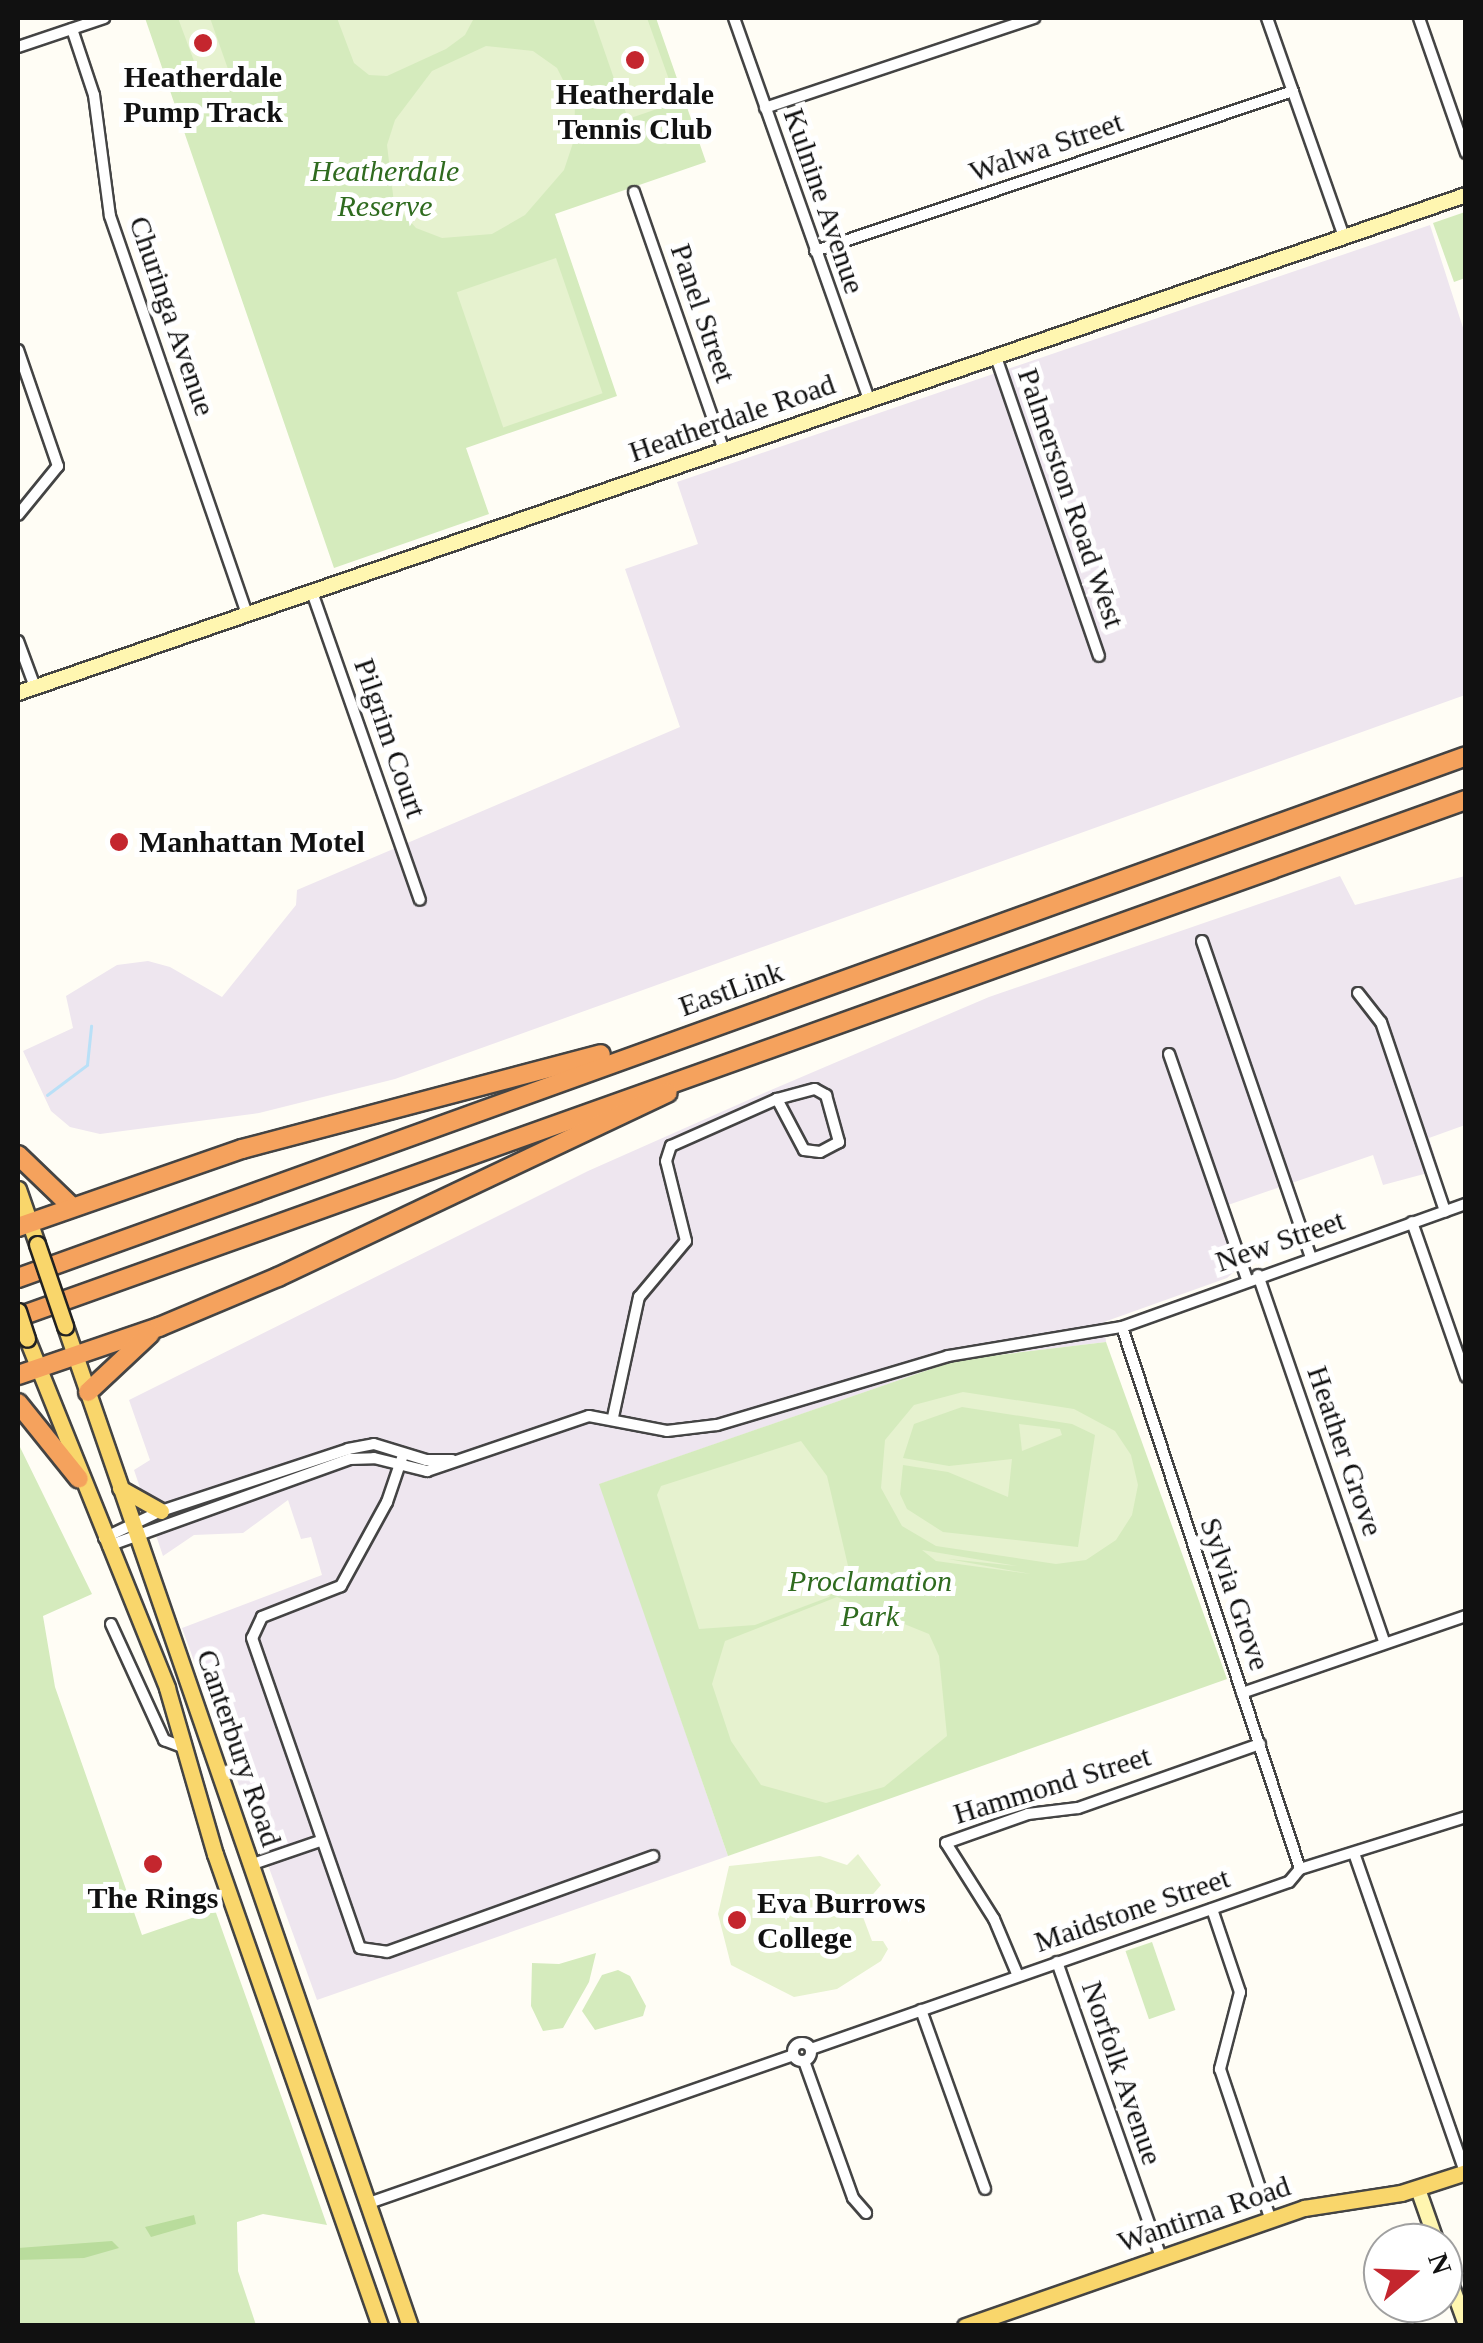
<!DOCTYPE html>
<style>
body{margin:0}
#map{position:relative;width:1483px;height:2343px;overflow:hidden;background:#fffdf5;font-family:Georgia,serif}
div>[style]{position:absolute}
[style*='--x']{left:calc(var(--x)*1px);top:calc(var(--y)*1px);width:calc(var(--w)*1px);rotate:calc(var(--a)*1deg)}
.industrial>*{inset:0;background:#eee6ef}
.green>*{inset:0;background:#d5ebbd;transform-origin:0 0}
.forest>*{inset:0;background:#b9dc9c}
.pitch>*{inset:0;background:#e6f2cf;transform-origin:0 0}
.stream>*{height:2.5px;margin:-1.25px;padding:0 1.25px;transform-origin:1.25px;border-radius:1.25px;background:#b9e0f7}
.roads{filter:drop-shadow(2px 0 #444) drop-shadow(-2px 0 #444) drop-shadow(0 2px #444) drop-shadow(0 -2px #444)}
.street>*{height:10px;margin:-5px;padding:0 5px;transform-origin:5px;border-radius:5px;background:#fff}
.street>.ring{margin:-5px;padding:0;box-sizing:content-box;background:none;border:10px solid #fff;border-radius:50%}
.secondary>*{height:14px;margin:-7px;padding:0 7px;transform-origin:7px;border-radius:7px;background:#fff6b0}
.primary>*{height:15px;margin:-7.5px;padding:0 7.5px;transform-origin:7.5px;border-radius:7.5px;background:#f9d66b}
.highway>*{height:18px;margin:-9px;padding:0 9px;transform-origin:9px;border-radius:9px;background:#f5a25d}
.bridges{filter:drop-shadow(2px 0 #222) drop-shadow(-2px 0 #222) drop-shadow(0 2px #222) drop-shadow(0 -2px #222)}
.primary-bridge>*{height:15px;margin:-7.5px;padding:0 7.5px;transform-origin:7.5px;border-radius:7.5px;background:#f9d66b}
.dots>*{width:28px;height:28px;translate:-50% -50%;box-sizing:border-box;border:5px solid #fff;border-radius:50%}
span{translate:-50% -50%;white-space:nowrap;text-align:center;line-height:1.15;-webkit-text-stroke:10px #fff;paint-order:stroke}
.poi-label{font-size:30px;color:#111;font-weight:700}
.left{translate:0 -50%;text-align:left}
.street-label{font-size:30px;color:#111}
.park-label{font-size:30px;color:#2f6b1f;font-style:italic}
.frame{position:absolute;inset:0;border:20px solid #111;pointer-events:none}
.north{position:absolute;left:1363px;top:2223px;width:100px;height:100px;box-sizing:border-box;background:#fff;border:2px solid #a0a0a0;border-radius:50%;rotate:71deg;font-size:28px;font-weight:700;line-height:40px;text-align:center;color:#111}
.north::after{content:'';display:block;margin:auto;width:35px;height:45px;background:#c4262e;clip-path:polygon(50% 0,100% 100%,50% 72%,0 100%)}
</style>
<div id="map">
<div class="industrial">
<div style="clip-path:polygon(1430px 225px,1465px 334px,1465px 695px,395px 1079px,259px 1113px,100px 1134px,70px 1127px,51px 1111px,23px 1051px,73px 1028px,66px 996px,117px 965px,148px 961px,170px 967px,222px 997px,296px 905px,297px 890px,680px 727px,625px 569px,698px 544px,677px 482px)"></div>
<div style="clip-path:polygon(1340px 876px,1355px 905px,1465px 876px,1465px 1125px,1429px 1138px,1439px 1170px,1383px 1185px,1373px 1155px,1228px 1205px,1246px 1261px,1227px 1278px,1104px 1322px,1106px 1342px,957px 1360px,600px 1484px,728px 1856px,317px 2000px,182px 1628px,322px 1575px,311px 1537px,301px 1539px,288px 1500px,243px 1533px,194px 1535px,163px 1556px,134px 1470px,150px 1460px,129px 1400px,588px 1171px,764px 1093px,989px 997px)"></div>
</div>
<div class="green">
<div style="clip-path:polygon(145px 18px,656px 18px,706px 162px,555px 214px,617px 396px,466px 448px,489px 514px,334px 568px)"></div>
<div style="clip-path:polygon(1465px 212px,1465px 278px,1454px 282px,1433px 223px)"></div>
<div style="clip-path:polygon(1106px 1342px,1227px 1679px,728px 1856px,599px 1484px,957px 1360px)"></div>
<div style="clip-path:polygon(18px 1443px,92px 1594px,43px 1616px,55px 1687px,142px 1935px,215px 1910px,327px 2225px,263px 2214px,237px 2222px,238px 2271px,256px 2325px,18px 2325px)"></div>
<div style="left:1152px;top:1942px;width:72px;height:28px;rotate:71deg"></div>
<div style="clip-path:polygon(596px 1953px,589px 1982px,563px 2028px,543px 2031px,531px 2006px,532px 1963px,559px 1964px)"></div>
<div style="clip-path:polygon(618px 1970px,630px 1976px,646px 2006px,643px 2016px,595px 2030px,582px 2011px,602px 1975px)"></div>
</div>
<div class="forest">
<div style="clip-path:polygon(194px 2215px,196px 2224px,151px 2237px,145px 2227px)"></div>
<div style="clip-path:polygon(112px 2241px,119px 2248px,84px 2258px,18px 2260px,18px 2248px)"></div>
</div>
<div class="pitch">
<div style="clip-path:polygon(178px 18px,210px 18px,228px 69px,201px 80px)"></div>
<div style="clip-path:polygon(337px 18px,474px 18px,465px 35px,446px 49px,387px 76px,369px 75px,354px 63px)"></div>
<div style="clip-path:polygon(593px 18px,647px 18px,677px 102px,628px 119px)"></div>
<div style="clip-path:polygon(486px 46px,533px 51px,557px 68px,575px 104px,574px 140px,564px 170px,525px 215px,492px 234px,442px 238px,416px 228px,394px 203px,387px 145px,395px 120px,432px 71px)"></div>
<div style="left:556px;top:258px;width:143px;height:105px;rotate:71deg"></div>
<div style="clip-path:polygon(evenodd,963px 1392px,1074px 1409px,1115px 1431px,1131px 1455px,1138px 1485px,1132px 1515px,1116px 1540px,1086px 1560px,1056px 1564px,936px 1546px,902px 1526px,881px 1488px,885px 1440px,914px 1405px,963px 1392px,962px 1407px,1072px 1424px,1095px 1435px,1078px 1547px,943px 1532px,907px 1509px,900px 1494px,903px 1465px,948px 1472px,1008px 1497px,1012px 1459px,949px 1466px,903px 1458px,914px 1424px,962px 1407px)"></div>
<div style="clip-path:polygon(1019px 1424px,1060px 1429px,1062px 1435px,1022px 1451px)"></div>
<div style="clip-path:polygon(801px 1441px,827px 1476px,849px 1570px,829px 1597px,755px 1625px,699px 1629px,657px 1495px,661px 1486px)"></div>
<div style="clip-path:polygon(922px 1550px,1017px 1566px,948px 1559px,1031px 1574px,936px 1561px)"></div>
<div style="clip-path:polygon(837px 1597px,929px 1634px,939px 1656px,947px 1736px,884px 1787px,826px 1803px,761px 1785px,731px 1741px,712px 1684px,725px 1641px)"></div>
<div style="clip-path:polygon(858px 1854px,881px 1885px,860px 1909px,872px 1941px,883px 1941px,888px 1949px,881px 1961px,837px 1989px,794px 1997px,731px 1965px,718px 1914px,729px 1866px,820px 1856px,847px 1865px)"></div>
</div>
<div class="stream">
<div style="--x:47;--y:1095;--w:50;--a:-36.9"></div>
<div style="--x:87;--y:1065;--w:39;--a:-84"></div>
</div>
<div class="roads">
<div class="street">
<div style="--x:734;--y:18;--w:405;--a:70.5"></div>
<div style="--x:1267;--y:18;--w:232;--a:70.6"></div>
<div style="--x:1419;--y:18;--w:143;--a:70.8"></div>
<div style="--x:72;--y:29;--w:70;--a:71.6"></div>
<div style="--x:94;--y:95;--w:122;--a:82.5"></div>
<div style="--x:110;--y:216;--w:421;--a:71"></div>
<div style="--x:18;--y:47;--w:91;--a:-18.6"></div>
<div style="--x:765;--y:108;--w:284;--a:-18.5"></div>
<div style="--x:634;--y:192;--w:273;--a:70.8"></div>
<div style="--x:815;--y:251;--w:504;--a:-18.51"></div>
<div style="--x:18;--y:350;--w:123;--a:71"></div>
<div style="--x:58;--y:466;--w:63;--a:129.2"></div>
<div style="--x:996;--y:357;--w:316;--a:71"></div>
<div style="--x:312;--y:592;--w:326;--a:70.7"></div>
<div style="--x:18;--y:641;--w:49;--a:69.7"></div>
<div style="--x:1202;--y:941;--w:334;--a:71"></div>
<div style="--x:1358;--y:993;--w:37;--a:52"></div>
<div style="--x:1381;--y:1022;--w:200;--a:71.3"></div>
<div style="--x:1169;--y:1054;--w:238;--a:70.9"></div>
<div style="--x:1412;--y:1222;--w:164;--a:70.8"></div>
<div style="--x:1258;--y:1275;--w:389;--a:71"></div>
<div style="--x:613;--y:1417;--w:123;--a:-77.8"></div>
<div style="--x:639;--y:1297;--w:73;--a:-50"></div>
<div style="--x:686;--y:1241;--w:82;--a:-104"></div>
<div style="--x:666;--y:1161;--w:16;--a:-72"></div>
<div style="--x:671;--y:1146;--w:116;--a:-23.9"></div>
<div style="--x:777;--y:1099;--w:39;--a:-15"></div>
<div style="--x:815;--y:1089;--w:13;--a:29"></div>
<div style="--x:826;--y:1095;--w:49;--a:74.5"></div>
<div style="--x:839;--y:1142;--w:21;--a:152"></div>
<div style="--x:820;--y:1152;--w:16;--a:-173"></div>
<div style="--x:804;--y:1150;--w:58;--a:-117.9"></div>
<div style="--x:403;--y:1455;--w:50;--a:108.8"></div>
<div style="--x:387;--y:1502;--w:96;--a:118.7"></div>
<div style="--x:341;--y:1586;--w:85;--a:158.6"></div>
<div style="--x:262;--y:1617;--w:23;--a:115"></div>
<div style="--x:252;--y:1638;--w:328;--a:70.8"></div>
<div style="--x:360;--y:1948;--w:27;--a:8"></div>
<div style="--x:387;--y:1952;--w:283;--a:-19.8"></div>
<div style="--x:104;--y:1538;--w:63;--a:-25.3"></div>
<div style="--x:161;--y:1511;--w:197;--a:-18.3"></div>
<div style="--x:348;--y:1449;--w:26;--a:-11"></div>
<div style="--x:374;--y:1444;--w:54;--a:17.1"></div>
<div style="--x:426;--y:1460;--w:26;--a:0"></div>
<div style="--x:108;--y:1546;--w:257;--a:-19.8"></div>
<div style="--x:350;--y:1459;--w:24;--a:-2"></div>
<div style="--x:374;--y:1458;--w:55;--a:13.8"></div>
<div style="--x:427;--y:1471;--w:171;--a:-18.8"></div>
<div style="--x:589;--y:1416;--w:79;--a:10.9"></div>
<div style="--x:667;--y:1431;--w:50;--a:-6.8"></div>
<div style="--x:717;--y:1425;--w:241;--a:-16.6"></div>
<div style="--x:948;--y:1356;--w:176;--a:-9.5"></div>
<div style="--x:111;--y:1624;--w:128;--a:65.4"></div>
<div style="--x:164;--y:1740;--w:22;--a:21"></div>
<div style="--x:1242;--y:1693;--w:237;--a:-19"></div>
<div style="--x:1355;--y:1856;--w:335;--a:70.8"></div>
<div style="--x:250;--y:1865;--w:74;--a:-18.9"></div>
<div style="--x:1300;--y:1869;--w:570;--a:-108.18"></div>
<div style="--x:1122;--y:1327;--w:365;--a:-19.7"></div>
<div style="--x:1212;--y:1909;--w:88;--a:71.4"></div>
<div style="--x:1240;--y:1992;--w:80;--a:104.6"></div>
<div style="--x:1220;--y:2069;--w:157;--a:71.4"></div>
<div style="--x:1057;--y:1962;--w:313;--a:70.6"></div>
<div style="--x:1018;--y:1976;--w:62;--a:-112.8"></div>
<div style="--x:994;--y:1919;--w:90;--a:-122.3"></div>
<div style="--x:946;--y:1843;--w:87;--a:-19.5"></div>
<div style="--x:1028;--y:1814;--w:50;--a:-6.8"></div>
<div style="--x:1078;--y:1808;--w:193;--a:-19.4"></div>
<div style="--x:921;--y:2010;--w:190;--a:70.3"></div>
<div class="ring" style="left:793px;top:2043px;width:8px;height:8px"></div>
<div style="--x:811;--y:2049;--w:506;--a:-19.26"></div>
<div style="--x:1289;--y:1882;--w:17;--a:-50"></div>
<div style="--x:1300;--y:1869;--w:174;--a:-17.4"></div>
<div style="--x:804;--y:2061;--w:145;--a:70.3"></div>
<div style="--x:853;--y:2198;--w:20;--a:49"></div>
<div style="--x:369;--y:2203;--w:449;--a:-19.2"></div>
</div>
<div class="secondary">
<div style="--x:18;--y:693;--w:1531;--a:-18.98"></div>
<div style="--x:1418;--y:2189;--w:57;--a:70.6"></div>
<div style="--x:1443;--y:2261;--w:68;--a:70.2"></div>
</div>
<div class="primary">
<div style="--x:18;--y:1189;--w:58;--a:70.9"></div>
<div style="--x:65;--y:1326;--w:1058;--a:70.97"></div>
<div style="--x:27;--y:1339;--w:376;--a:68.1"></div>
<div style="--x:167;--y:1688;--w:173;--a:73.9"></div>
<div style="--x:215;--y:1854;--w:500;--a:70.73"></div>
<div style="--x:120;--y:1488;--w:47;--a:29.3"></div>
<div style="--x:965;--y:2326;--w:359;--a:-19.2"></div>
<div style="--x:1304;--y:2208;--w:98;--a:-8.8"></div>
<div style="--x:1401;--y:2193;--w:68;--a:-17.9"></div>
</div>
<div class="highway">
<div style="--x:18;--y:1155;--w:75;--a:43.9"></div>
<div style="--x:18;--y:1227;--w:237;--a:-19.2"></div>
<div style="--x:242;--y:1149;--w:371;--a:-14.8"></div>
<div style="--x:18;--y:1278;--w:1539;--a:-19.82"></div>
<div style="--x:18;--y:1317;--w:1538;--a:-19.65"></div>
<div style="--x:18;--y:1375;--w:149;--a:-18.8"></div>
<div style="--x:159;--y:1327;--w:129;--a:-22.8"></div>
<div style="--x:278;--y:1277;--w:431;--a:-25.3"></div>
<div style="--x:88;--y:1392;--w:85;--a:-43.1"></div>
<div style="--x:18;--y:1403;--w:97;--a:51.2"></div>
</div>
</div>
<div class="bridges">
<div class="primary-bridge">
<div style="--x:37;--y:1244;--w:87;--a:71.1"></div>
<div style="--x:18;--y:1311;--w:29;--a:72"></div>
</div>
</div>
<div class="dots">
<div style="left:203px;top:43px;background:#c4262e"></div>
<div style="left:635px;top:60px;background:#c4262e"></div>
<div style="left:119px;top:842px;background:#c4262e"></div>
<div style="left:153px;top:1864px;background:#c4262e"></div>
<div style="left:737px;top:1920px;background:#c4262e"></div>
</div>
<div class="poi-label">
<span style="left:203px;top:94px">Heatherdale<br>Pump Track</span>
<span style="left:635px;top:111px">Heatherdale<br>Tennis Club</span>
<span class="left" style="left:139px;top:842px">Manhattan Motel</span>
<span style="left:153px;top:1898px">The Rings</span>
<span class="left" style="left:757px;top:1920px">Eva Burrows<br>College</span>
</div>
<div class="street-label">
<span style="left:1046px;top:147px;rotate:-19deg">Walwa Street</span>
<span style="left:824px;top:201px;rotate:71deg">Kulnine Avenue</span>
<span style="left:703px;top:313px;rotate:71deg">Panel Street</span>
<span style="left:172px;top:316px;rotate:71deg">Churinga Avenue</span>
<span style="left:732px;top:418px;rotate:-19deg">Heatherdale Road</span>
<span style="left:1071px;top:498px;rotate:71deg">Palmerston Road West</span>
<span style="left:390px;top:738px;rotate:71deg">Pilgrim Court</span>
<span style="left:731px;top:989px;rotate:-20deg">EastLink</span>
<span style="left:1280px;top:1241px;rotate:-19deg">New Street</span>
<span style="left:1345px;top:1451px;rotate:71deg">Heather Grove</span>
<span style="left:1235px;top:1594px;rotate:71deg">Sylvia Grove</span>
<span style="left:239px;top:1748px;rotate:71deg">Canterbury Road</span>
<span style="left:1052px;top:1785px;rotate:-17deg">Hammond Street</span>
<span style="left:1132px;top:1910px;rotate:-19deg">Maidstone Street</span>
<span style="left:1122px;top:2073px;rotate:71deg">Norfolk Avenue</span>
<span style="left:1204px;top:2214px;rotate:-19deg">Wantirna Road</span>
</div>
<div class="park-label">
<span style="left:385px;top:188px">Heatherdale<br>Reserve</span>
<span style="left:870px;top:1598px">Proclamation<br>Park</span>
</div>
<div class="frame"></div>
<div class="north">N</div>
</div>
